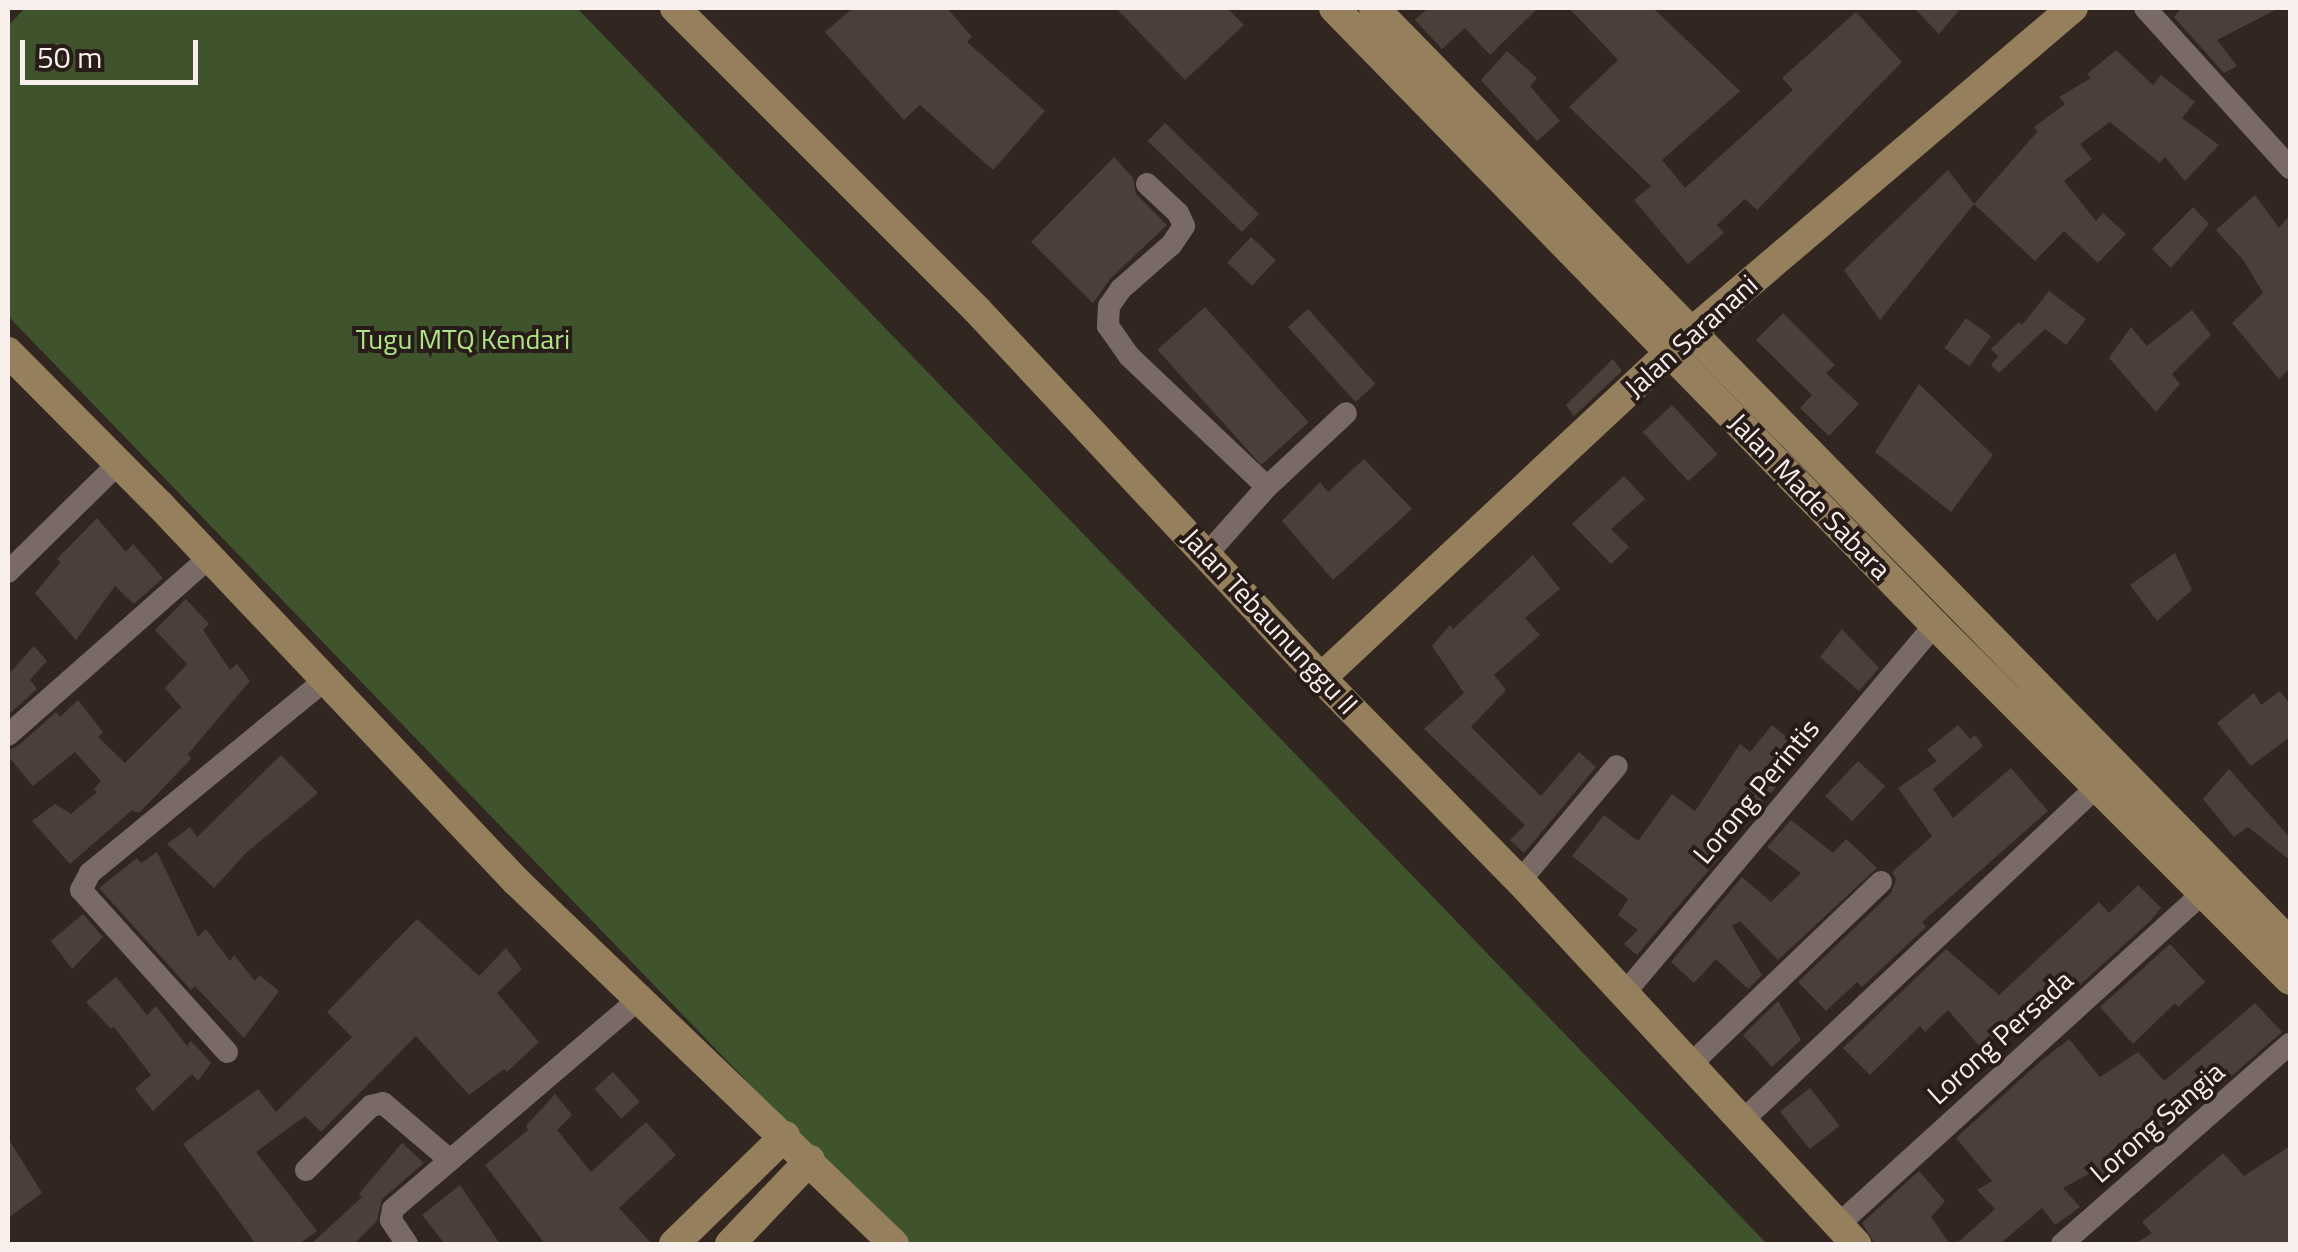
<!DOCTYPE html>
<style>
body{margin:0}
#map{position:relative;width:2298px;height:1252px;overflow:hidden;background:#322621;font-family:"Titillium Web",sans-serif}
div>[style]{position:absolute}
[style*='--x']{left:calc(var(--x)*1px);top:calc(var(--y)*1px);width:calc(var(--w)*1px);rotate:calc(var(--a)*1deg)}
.green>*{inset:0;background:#3f542d}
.building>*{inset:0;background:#4c3f3a;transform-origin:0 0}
.street>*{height:22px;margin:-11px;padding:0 11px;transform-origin:11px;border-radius:11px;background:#796a65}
.secondary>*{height:30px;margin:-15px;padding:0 15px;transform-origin:15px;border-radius:15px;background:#967f5c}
span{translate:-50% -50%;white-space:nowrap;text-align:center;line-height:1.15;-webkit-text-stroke:8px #281c18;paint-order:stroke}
.street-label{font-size:28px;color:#f9f0ed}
.park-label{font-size:28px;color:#aee484}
.frame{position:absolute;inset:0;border:10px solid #f9f0ed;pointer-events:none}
.scale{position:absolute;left:20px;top:40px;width:178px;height:45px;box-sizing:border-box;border:5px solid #f9f0ed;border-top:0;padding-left:12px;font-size:30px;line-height:35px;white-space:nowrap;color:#f9f0ed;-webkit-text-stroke:8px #281c18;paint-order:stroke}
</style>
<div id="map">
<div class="green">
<div style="clip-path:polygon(25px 8px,577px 8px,1767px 1244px,911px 1244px,820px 1157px,8px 316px,8px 26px)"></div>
</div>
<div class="building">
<div style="clip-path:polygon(853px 8px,947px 8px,972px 37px,967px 42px,1045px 111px,993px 170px,920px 105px,904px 120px,825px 32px)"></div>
<div style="clip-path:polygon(1116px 8px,1227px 8px,1244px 25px,1185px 80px)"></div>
<div style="clip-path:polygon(1428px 8px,1538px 8px,1490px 55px,1465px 28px,1442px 49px,1415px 20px)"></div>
<div style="clip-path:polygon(1569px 8px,1653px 8px,1740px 91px,1662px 160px,1685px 188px,1793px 90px,1782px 78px,1856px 12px,1902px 62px,1757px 210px,1745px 199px,1717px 225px,1724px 233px,1688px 264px,1634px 200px,1651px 186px,1569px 107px,1618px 60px)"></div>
<div style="clip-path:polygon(1914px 8px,1961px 8px,1939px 34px)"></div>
<div style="clip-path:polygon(2181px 8px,2279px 8px,2217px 40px,2237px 66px,2224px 73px,2174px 17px)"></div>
<div style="clip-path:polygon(2116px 50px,2153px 85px,2161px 75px,2195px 102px,2182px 118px,2219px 145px,2185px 181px,2165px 157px,2160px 163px,2110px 122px,2080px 144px,2092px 159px,2064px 181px,2096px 221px,2103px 213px,2126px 234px,2098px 263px,2064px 231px,2035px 261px,1974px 204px,2038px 131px,2034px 127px,2065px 104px,2059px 97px,2091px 78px,2087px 74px)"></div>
<div style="clip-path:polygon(1507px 51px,1537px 78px,1530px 86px,1560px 121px,1537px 141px,1481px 80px)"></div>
<div style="left:1165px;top:123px;width:131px;height:25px;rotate:44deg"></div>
<div style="clip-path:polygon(1114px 157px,1133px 178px,1136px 194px,1167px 225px,1111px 278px,1093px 303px,1031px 242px)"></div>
<div style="clip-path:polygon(1948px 170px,1974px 204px,1880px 320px,1844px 270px)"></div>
<div style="clip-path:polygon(2255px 195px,2279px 228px,2290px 215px,2290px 368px,2279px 379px,2232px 323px,2263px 293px,2244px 261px,2216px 230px)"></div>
<div style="clip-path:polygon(2193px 207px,2209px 224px,2171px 268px,2152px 249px)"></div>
<div style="left:1251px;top:237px;width:34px;height:35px;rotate:43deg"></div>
<div style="clip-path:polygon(2049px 291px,2086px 319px,2066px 345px,2045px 329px,1999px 373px,1991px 365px,1998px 356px,1991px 349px,2019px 322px,2022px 325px)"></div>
<div style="left:1205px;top:307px;width:155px;height:64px;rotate:48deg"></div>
<div style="left:1308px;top:309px;width:101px;height:27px;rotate:48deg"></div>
<div style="clip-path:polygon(2192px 310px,2211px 335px,2172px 374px,2180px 384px,2156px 412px,2109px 358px,2131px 327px,2147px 346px)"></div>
<div style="clip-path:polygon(1783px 313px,1835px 365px,1826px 373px,1859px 404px,1829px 436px,1800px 408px,1812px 395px,1756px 340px)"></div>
<div style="left:1966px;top:318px;width:31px;height:37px;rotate:36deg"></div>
<div style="clip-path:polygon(1613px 359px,1622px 371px,1574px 416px,1566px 405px)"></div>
<div style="clip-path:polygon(1919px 384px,1993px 455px,1951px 512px,1875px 452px)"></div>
<div style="left:1672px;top:405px;width:67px;height:40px;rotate:47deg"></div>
<div style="clip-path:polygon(1364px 459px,1412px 509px,1333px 580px,1282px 521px,1320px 482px,1328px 492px)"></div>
<div style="clip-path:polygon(1624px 476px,1645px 499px,1611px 529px,1629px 547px,1611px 564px,1572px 524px)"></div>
<div style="clip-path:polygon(97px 518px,126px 552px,133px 544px,163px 578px,134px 604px,115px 586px,76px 640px,35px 593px,61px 562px,57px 559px)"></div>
<div style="clip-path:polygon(2175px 553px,2192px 590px,2157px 621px,2130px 585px)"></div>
<div style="clip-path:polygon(1533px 555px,1560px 589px,1525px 618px,1540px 635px,1494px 675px,1506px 690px,1471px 727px,1541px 796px,1579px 752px,1596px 767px,1524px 853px,1510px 840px,1525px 825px,1424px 729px,1464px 693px,1432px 646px,1450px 625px,1453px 629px)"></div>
<div style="clip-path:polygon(186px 599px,209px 624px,203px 630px,230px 670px,237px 664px,250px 681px,188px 754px,191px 759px,139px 813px,132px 810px,70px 864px,32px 821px,55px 804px,71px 814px,97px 792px,94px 789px,101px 781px,75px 752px,33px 786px,8px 756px,8px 750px,18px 746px,56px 712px,60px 717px,78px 700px,103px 732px,98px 737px,125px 763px,181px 707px,165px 688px,187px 664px,155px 630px)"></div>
<div style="clip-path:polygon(1842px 629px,1879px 668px,1859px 691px,1820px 657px)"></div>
<div style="clip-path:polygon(34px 646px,47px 661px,30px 680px,37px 689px,8px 715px,8px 675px)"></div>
<div style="clip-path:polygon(2280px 691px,2290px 704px,2290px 737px,2251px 766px,2217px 723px,2254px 693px,2261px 705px)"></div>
<div style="clip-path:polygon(1772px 725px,1804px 751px,1744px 828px,1732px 823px,1710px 850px,1719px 858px,1637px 955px,1624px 944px,1638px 930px,1618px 915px,1628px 899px,1572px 856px,1604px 815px,1638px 841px,1672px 794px,1695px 811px,1740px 744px,1750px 752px)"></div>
<div style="clip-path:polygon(1958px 725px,1970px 739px,1975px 735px,1983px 746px,1933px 789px,1953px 818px,2011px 768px,2048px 811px,1922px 922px,1926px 927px,1862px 987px,1857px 982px,1826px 1011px,1798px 982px,1891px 893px,1896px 879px,1892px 872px,1932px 836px,1898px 788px,1937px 761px,1927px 750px)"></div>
<div style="clip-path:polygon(281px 755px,318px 793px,247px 852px,214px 888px,167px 844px,190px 827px,197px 837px)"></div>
<div style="left:1858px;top:761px;width:37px;height:48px;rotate:43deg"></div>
<div style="clip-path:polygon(2229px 769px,2290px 838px,2290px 860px,2248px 827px,2234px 837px,2203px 799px)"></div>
<div style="clip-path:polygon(1791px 820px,1833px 853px,1846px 839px,1877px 868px,1778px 960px,1740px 921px,1732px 926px,1762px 975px,1748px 989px,1716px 959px,1694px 983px,1671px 962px,1742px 877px,1771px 902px,1801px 873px,1767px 847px)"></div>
<div style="clip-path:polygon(157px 852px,198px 937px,206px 929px,230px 961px,234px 955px,255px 981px,259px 975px,279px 991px,244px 1038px,195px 986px,191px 990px,99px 888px,137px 858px,141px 863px)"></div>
<div style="clip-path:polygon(2138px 885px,2161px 908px,2150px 921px,2080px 985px,2075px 981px,2037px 1017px,2029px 1008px,1982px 1049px,1948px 1010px,1925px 1032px,1920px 1026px,1870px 1075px,1843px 1048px,1946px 949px,1999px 995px,2099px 902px,2109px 913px)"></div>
<div style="clip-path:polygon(83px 914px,103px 937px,72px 969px,51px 941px)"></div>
<div style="clip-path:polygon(417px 919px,479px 976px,506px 948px,522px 969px,497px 993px,539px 1042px,507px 1072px,504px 1069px,469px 1095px,416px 1036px,321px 1132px,305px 1116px,256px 1152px,317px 1231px,299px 1244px,256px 1244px,183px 1144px,258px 1089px,276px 1112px,352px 1037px,327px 1012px)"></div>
<div style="clip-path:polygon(2170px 944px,2205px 982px,2178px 1007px,2175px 1003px,2133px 1044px,2100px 1007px)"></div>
<div style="clip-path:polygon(116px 977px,147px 1015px,156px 1006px,187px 1046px,191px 1041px,211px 1063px,198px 1081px,192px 1074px,153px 1111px,135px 1089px,151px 1075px,114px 1027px,111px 1029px,86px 1002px)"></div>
<div style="clip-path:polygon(1778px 1001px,1801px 1040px,1772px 1067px,1743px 1035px)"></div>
<div style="clip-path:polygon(2255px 1003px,2282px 1032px,2151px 1146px,2146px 1140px,2109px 1182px,2098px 1169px,2063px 1188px,2080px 1207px,2055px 1225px,2042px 1208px,2000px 1244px,1956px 1244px,1995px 1209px,1977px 1190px,1992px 1181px,1956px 1138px,2041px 1061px,2069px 1039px,2100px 1077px,2138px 1052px,2164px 1081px)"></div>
<div style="left:613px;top:1072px;width:40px;height:25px;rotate:48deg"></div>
<div style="left:1810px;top:1088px;width:48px;height:38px;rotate:52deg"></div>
<div style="clip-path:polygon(555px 1094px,572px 1115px,557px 1130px,591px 1172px,646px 1122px,676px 1155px,619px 1208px,652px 1244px,545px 1244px,485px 1165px,528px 1130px,526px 1126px)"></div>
<div style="clip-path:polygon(8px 1138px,42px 1193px,8px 1218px)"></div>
<div style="clip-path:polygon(402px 1143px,424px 1163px,382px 1199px,377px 1221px,354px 1244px,311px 1244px,362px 1197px,359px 1194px)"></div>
<div style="clip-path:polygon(2290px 1146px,2290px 1244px,2135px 1244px,2152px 1233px,2142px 1222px,2223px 1153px,2244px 1176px)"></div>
<div style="clip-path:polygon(1919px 1171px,1945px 1201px,1931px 1217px,1950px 1244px,1875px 1244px,1862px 1223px)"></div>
<div style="clip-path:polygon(460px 1185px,500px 1244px,445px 1244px,422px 1215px)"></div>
</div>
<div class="street">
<div style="--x:2145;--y:8;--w:216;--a:47.8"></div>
<div style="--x:1147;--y:184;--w:42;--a:43.1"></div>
<div style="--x:1178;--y:213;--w:14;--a:65"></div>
<div style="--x:1184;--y:226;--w:23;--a:124"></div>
<div style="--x:1171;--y:245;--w:67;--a:138.7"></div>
<div style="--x:1121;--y:289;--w:21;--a:125"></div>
<div style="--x:1109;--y:306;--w:20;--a:93"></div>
<div style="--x:1108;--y:326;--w:37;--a:55"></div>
<div style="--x:1129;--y:356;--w:190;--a:43.5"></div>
<div style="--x:1207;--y:554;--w:90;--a:-48.2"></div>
<div style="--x:1267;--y:487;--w:108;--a:-43.1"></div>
<div style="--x:8;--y:572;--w:156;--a:-44.5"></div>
<div style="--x:8;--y:735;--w:268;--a:-41.4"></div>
<div style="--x:1520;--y:881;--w:150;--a:-49.9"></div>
<div style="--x:1623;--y:995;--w:484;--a:-49.9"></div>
<div style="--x:227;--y:1052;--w:218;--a:-132"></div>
<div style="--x:81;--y:890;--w:19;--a:-62"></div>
<div style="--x:90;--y:873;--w:303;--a:-39.4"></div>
<div style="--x:1689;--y:1066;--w:266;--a:-43.8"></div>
<div style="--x:1741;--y:1122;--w:491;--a:-43.3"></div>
<div style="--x:306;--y:1170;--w:91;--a:-44.6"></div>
<div style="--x:371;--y:1106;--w:12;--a:-14"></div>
<div style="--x:383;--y:1103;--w:88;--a:40.4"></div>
<div style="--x:1838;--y:1225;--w:493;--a:-42.3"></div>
<div style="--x:407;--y:1244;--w:29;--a:-124"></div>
<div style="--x:391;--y:1220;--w:11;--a:-80"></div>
<div style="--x:393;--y:1209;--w:326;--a:-40.5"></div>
<div style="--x:2062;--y:1244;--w:303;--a:-41.3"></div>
</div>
<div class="secondary">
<div style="--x:675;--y:8;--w:427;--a:45"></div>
<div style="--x:977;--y:310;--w:504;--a:46.93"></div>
<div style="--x:1321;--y:678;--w:284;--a:45.6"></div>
<div style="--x:1520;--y:881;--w:495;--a:47.2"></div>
<div style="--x:1334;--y:8;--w:861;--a:45.75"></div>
<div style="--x:1935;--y:625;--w:502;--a:45"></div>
<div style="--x:1374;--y:8;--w:1309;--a:45.59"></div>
<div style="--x:8;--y:352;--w:216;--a:45.2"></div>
<div style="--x:160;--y:505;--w:518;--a:46.57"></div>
<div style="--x:516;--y:881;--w:524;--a:43.84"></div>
<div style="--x:1321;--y:678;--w:509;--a:-43.01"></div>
<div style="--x:1693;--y:331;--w:499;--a:-40.4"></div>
<div style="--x:674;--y:1244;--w:155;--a:-44.2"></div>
<div style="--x:730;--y:1244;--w:116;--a:-46.4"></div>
</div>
<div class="street-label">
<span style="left:1691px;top:336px;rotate:-42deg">Jalan Saranani</span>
<span style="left:1810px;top:496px;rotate:46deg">Jalan Made Sabara</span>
<span style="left:1270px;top:621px;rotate:47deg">Jalan Tebaununggu II</span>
<span style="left:1756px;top:791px;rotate:-50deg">Lorong Perintis</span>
<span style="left:2000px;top:1037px;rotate:-42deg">Lorong Persada</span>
<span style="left:2157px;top:1122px;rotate:-41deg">Lorong Sangia</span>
</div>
<div class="park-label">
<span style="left:463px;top:339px">Tugu MTQ Kendari</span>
</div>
<div class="frame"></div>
<div class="scale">50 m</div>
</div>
